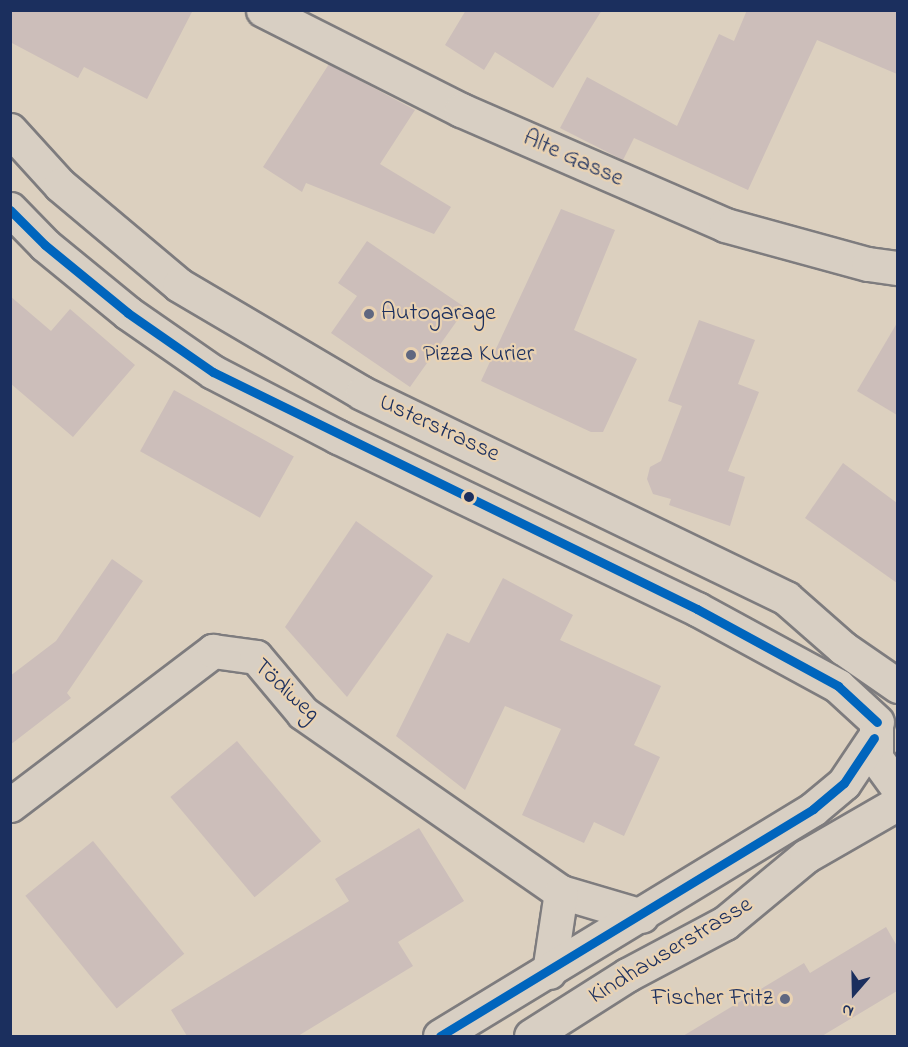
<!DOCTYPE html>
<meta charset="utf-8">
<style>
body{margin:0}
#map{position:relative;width:908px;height:1047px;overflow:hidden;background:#dcd0bf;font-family:"Indie Flower",sans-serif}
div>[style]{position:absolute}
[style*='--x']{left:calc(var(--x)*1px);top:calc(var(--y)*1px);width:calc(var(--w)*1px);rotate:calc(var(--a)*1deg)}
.building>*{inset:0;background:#ccbeba;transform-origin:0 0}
.roads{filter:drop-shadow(2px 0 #7e7c7e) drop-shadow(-2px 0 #7e7c7e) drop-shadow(0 2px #7e7c7e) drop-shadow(0 -2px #7e7c7e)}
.minor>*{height:33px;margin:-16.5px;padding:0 16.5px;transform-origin:16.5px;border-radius:16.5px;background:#d8cfc3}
.secondary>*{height:33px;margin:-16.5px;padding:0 16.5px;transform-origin:16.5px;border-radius:16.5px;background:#d8cfc3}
.bus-1>*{height:9px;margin:-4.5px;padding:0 4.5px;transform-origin:4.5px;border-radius:4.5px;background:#0065bd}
.dots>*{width:16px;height:16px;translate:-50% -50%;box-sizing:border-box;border:3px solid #e9d2b2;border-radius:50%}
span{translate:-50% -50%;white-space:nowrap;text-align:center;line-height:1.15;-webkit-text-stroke:4.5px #e9d2b2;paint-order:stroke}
.street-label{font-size:24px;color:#1b2f5e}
.poi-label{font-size:24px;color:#1b2f5e}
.left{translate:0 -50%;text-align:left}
.right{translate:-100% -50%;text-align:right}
.frame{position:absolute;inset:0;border:12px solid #1b2f5e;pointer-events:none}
.north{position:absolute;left:824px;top:963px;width:60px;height:60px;-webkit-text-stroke:4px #e9d2b2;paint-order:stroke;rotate:200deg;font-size:16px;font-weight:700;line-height:24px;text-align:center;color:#1b2f5e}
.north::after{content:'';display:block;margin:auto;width:21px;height:27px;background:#1b2f5e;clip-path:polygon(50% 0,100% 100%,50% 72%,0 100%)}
</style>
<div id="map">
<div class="building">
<div style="clip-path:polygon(10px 10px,193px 10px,147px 99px,84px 67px,78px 78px,10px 42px)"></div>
<div style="clip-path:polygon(466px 10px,602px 10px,553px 88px,495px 52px,484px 70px,445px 45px)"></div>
<div style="clip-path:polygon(747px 10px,897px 10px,897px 74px,817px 40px,748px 190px,634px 138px,623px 160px,560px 128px,587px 77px,677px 126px,719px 34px,734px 41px)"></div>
<div style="clip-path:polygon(329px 64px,415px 110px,380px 164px,451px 207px,434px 234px,306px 183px,302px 192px,263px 167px)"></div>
<div style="clip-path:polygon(561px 209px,615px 230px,574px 330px,637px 359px,603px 432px,591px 432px,481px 381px)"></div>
<div style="clip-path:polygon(367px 241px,466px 308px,410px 387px,331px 333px,357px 296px,338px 283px)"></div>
<div style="clip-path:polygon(10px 296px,51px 331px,70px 309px,135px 365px,73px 437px,10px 383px)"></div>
<div style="clip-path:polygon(699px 320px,755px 340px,738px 384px,759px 392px,728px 471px,745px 477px,730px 526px,669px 505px,671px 499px,653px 494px,647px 479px,650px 467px,661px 461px,682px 406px,668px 401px)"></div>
<div style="clip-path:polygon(897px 323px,897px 415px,857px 391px)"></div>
<div style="left:174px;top:390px;width:137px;height:70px;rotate:29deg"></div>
<div style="clip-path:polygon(843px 463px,897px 503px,897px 583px,805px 518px)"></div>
<div style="clip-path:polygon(356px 521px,433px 576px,347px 697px,285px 627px)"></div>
<div style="clip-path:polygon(112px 559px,143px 581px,67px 693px,71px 698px,10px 745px,10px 676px,56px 641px)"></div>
<div style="clip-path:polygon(503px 578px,573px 615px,560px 640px,661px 686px,634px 745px,660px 757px,624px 836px,594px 822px,584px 843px,522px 815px,561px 729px,505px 706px,465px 790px,396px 736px,447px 633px,469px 643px)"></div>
<div style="left:237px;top:741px;width:131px;height:87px;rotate:50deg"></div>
<div style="clip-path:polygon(419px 828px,464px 901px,398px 942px,413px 966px,298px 1036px,187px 1036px,171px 1010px,349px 901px,335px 879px)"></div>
<div style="left:93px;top:841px;width:145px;height:87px;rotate:51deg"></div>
<div style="clip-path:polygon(886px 927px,897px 946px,897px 991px,822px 1036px,683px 1036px,804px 963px,810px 973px)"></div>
</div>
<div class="roads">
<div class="minor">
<div style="--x:263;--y:10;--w:222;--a:26.8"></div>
<div style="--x:461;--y:110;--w:288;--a:23.5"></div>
<div style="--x:725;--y:225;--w:148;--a:15.3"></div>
<div style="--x:868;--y:264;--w:30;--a:8"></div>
<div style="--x:10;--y:805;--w:255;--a:-37.2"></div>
<div style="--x:213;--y:651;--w:43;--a:7.9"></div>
<div style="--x:256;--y:657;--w:73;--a:50"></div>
<div style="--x:303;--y:713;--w:314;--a:34.8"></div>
<div style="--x:561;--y:892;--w:84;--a:16.5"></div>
<div style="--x:549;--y:972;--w:81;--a:-81.5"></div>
</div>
<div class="secondary">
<div style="--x:10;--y:130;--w:74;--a:47.7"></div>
<div style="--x:60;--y:185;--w:155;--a:40"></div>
<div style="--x:179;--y:285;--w:212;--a:30.5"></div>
<div style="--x:362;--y:393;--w:471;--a:25.8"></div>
<div style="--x:786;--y:598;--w:76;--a:41.3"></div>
<div style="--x:843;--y:648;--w:67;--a:34.6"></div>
<div style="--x:10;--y:209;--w:50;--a:45.8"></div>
<div style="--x:45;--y:245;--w:107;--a:39.3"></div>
<div style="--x:128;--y:313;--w:103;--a:34.8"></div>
<div style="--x:213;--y:372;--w:141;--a:27.5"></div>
<div style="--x:338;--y:437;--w:398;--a:25.6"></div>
<div style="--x:697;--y:609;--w:161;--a:28.6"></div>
<div style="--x:838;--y:686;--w:53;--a:42.7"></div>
<div style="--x:876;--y:726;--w:32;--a:90"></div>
<div style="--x:876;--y:758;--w:37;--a:54"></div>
<div style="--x:440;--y:1036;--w:437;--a:-31.3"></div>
<div style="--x:813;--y:809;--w:40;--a:-40"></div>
<div style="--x:844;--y:783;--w:54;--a:-56.3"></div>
<div style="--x:531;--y:1036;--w:114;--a:-32.4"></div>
<div style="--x:627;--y:975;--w:111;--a:-28"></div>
<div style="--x:725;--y:923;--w:105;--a:-39.6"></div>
<div style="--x:806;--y:856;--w:106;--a:-29.9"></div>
</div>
</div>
<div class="bus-1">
<div style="--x:10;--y:210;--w:49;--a:45"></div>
<div style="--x:45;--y:245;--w:107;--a:39.3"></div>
<div style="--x:128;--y:313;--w:103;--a:34.8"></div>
<div style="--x:213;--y:372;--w:539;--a:26.09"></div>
<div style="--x:697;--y:609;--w:161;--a:28.6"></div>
<div style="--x:838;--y:686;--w:53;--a:42.7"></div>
<div style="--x:440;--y:1036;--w:437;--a:-31.3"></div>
<div style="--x:813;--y:809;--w:40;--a:-40"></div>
<div style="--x:844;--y:783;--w:54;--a:-56.3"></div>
</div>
<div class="dots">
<div style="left:369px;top:314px;background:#5f6780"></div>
<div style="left:411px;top:355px;background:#5f6780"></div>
<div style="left:469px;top:497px;background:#1b2f5e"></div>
<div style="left:785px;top:999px;background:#5f6780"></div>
</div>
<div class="street-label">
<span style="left:573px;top:159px;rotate:24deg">Alte Gasse</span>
<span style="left:439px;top:429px;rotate:25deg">Usterstrasse</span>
<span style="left:286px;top:691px;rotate:43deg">Tödiweg</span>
<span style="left:671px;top:951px;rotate:-31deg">Kindhauserstrasse</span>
</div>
<div class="poi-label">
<span class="left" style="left:381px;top:314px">Autogarage</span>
<span class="left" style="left:423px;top:355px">Pizza Kurier</span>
<span class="right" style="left:773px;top:999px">Fischer Fritz</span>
</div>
<div class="frame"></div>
<div class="north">N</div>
</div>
